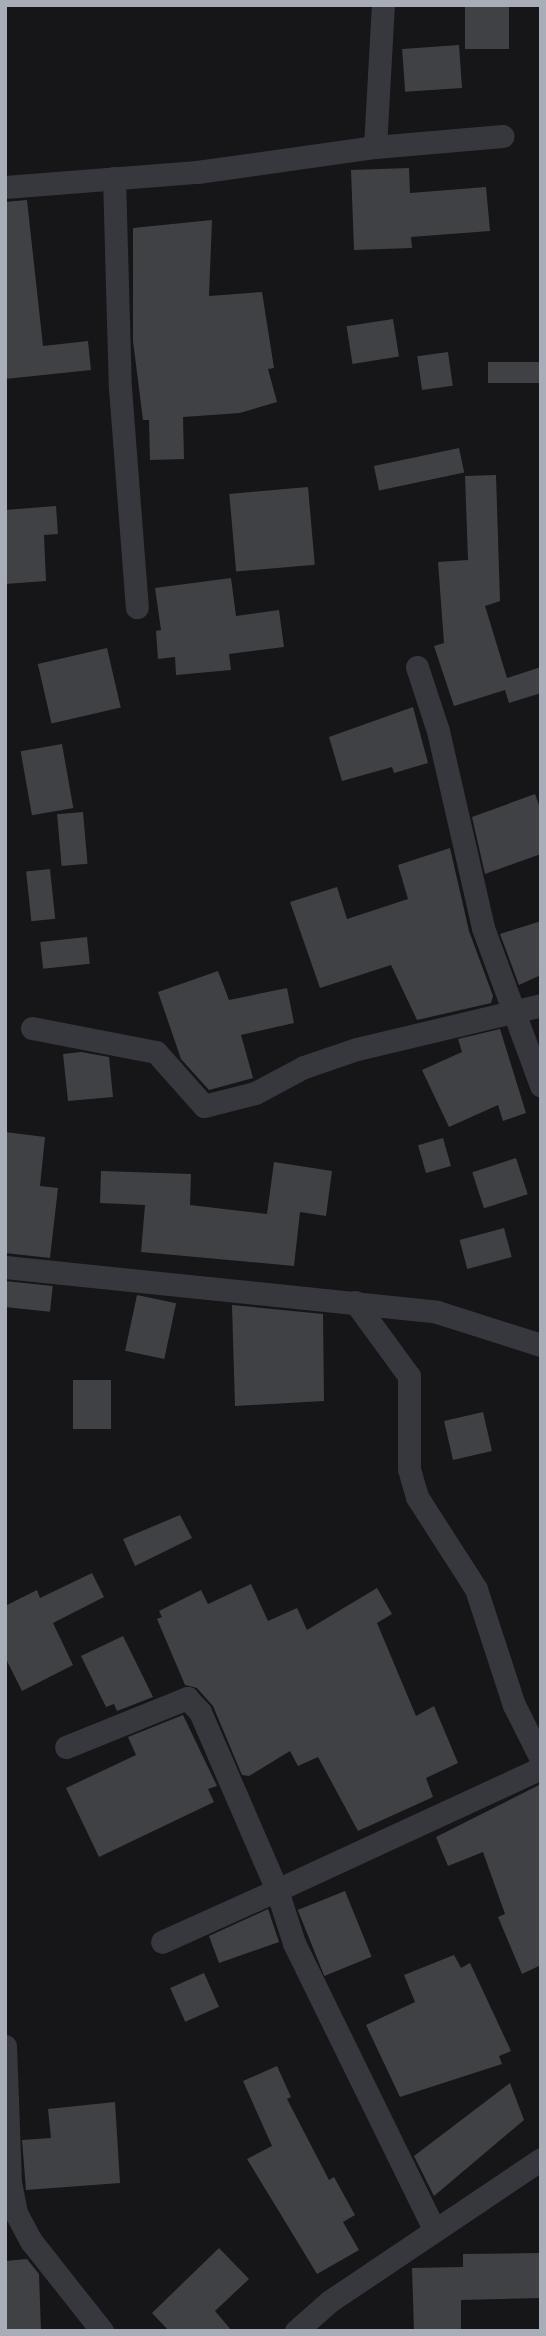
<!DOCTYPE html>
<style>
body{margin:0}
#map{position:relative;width:546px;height:2336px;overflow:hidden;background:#161618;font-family:"Open Sans",sans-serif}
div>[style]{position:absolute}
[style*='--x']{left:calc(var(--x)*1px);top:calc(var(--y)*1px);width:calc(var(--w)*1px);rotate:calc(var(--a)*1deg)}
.building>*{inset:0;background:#404145;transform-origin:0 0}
.minor>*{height:23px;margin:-11.5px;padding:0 11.5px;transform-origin:11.5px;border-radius:11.5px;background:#37383d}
span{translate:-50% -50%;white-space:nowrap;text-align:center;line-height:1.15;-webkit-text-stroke:6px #111113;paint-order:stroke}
.frame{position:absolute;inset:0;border:7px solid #a8adb8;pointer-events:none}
</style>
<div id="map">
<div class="building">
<div style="left:465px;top:5px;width:44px;height:44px"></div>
<div style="left:459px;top:45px;width:43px;height:57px;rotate:86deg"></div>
<div style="clip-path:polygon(409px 168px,410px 193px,486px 187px,490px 231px,411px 237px,412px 248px,354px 250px,351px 170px)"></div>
<div style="clip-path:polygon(27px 200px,43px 346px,88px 341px,91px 370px,5px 379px,5px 202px)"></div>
<div style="clip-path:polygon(212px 220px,209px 296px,262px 292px,274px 368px,268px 369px,277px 402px,240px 413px,183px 417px,184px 459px,150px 460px,149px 420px,143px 420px,133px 341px,133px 228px)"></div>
<div style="left:393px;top:319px;width:38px;height:47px;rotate:81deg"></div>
<div style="left:448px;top:352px;width:34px;height:31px;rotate:82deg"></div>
<div style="left:541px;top:362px;width:21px;height:53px;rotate:90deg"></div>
<div style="left:459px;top:448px;width:25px;height:87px;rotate:78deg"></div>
<div style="clip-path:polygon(496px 475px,500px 601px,485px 606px,507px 678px,541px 667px,541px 693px,509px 703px,505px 690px,454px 706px,434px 646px,444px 643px,438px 562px,468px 560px,465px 476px)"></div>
<div style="left:308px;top:487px;width:78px;height:79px;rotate:85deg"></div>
<div style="clip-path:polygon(56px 506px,58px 534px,44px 535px,46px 581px,5px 584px,5px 510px)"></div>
<div style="clip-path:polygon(231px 578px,236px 616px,279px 610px,284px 647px,229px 654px,231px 670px,176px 675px,175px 657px,158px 659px,156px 631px,161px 630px,155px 588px)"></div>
<div style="left:107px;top:648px;width:61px;height:71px;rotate:77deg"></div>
<div style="clip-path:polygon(413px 707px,428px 763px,394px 773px,392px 767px,342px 781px,329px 737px)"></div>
<div style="left:62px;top:744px;width:65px;height:42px;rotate:80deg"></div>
<div style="clip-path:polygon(535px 794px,541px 811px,541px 854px,485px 874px,472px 817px)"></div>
<div style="left:83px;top:812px;width:52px;height:26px;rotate:85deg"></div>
<div style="clip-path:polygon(450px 848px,469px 931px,493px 996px,491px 1003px,417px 1020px,391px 965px,320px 988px,290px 902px,337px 887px,347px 919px,408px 899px,398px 865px)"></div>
<div style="left:50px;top:869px;width:50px;height:24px;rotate:84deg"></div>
<div style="clip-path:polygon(541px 921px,541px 975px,519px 985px,500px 934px)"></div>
<div style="left:87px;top:937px;width:27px;height:47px;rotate:84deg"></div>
<div style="clip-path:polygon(218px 971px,229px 1000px,287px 988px,294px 1023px,241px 1035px,253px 1078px,209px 1090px,181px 1059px,158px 992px)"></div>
<div style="clip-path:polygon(500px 1029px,526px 1113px,503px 1121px,498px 1105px,449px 1127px,422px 1070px,462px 1052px,458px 1039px)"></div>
<div style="clip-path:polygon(81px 1052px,109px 1057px,113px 1097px,68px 1101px,63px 1054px)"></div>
<div style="clip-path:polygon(5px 1132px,45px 1137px,40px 1186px,58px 1188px,50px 1258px,5px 1253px)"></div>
<div style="left:443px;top:1138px;width:29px;height:26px;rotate:74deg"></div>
<div style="left:516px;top:1158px;width:38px;height:46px;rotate:72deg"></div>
<div style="clip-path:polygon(274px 1162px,332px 1171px,326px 1216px,300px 1212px,294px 1266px,141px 1252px,145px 1205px,100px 1203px,101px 1171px,191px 1174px,190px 1205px,267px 1214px)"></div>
<div style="left:504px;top:1228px;width:30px;height:46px;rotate:75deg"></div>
<div style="left:5px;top:1281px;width:48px;height:26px;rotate:6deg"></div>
<div style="left:137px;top:1295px;width:40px;height:57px;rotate:12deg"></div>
<div style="clip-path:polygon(232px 1305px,323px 1314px,324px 1401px,235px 1406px)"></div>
<div style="left:73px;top:1380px;width:38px;height:49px"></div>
<div style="left:483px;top:1412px;width:40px;height:40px;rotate:77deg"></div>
<div style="clip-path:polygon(180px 1515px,192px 1538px,135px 1566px,123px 1539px)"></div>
<div style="clip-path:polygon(92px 1573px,104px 1597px,53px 1623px,73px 1665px,22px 1691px,5px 1657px,5px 1606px,37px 1590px,40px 1598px)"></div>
<div style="clip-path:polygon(251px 1584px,268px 1621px,297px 1608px,307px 1630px,377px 1588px,392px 1614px,377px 1623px,416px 1716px,434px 1706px,458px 1763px,426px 1778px,433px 1797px,358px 1831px,318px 1757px,298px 1766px,290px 1751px,249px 1776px,242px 1775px,213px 1706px,197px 1688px,185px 1685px,157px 1619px,162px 1617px,159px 1611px,201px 1590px,208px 1604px)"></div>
<div style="clip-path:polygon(123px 1636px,153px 1697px,117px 1711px,114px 1704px,106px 1707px,81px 1656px)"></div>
<div style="clip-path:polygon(183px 1715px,217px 1786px,208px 1789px,214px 1802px,99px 1857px,66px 1788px,136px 1755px,128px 1737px)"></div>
<div style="clip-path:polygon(541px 1784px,541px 1965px,522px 1974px,498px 1917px,505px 1914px,483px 1852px,448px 1866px,436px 1837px)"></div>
<div style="left:345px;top:1891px;width:71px;height:51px;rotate:68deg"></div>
<div style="clip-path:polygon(268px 1909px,279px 1942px,219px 1963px,209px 1936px)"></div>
<div style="clip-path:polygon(454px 1955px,461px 1968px,470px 1963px,511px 2051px,499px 2056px,502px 2064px,400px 2097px,366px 2025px,415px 2002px,404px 1975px)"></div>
<div style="left:204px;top:1973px;width:37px;height:37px;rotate:66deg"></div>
<div style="clip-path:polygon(277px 2066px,291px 2097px,287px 2099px,329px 2180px,334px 2177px,355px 2215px,343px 2222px,359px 2250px,317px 2274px,247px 2159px,272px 2146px,243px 2081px)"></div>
<div style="clip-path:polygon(510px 2083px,524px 2120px,434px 2196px,414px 2156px)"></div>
<div style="clip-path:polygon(115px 2102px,120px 2183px,26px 2190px,22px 2140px,51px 2138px,48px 2109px)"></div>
<div style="clip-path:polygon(219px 2248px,249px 2279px,215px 2311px,232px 2331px,169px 2331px,152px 2313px)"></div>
<div style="clip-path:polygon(541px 2253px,541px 2298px,461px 2300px,461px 2331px,414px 2331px,412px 2268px,463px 2267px,463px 2254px)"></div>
<div style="clip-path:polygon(27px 2259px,39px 2274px,41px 2331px,5px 2331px,5px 2261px)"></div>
</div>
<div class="minor">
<div style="--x:375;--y:147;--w:142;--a:-86.8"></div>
<div style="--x:114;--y:178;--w:210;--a:88.4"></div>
<div style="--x:120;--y:388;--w:220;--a:85.6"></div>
<div style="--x:5;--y:187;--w:193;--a:-4.5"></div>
<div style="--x:197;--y:172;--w:180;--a:-8"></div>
<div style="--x:375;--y:147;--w:128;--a:-4.9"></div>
<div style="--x:417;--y:667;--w:67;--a:71.8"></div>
<div style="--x:438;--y:731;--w:202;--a:77.1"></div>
<div style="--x:483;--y:928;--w:168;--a:69.8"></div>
<div style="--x:32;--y:1028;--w:126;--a:11"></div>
<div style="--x:156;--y:1052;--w:72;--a:48.4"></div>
<div style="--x:204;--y:1106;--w:53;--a:-14.3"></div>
<div style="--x:255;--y:1093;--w:55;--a:-28"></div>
<div style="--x:304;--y:1067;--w:56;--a:-18.8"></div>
<div style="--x:357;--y:1049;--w:189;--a:-13.4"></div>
<div style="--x:5;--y:1267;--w:434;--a:5.9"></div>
<div style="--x:437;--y:1312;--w:109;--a:17.6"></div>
<div style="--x:355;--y:1302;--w:92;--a:53.9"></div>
<div style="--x:409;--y:1376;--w:93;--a:90"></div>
<div style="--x:409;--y:1469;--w:29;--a:74"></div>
<div style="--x:417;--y:1497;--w:109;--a:57.3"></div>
<div style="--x:476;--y:1589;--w:122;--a:71.9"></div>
<div style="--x:514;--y:1705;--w:60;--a:63.4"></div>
<div style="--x:66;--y:1747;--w:131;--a:-22"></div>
<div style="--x:187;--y:1698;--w:19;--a:47"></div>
<div style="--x:200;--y:1712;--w:194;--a:66.6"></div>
<div style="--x:277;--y:1890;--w:126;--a:155.7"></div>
<div style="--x:5;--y:2046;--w:136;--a:87.9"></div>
<div style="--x:10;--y:2182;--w:32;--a:79"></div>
<div style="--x:16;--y:2213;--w:32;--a:62"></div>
<div style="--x:31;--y:2241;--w:115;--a:51.7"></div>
<div style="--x:434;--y:2229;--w:318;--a:-116.1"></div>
<div style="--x:294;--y:1943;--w:56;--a:-107.8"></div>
<div style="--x:277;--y:1890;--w:291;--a:-24.8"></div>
<div style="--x:296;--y:2331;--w:45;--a:-41.4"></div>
<div style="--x:330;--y:2301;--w:254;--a:-33.9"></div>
</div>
<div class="frame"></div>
</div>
